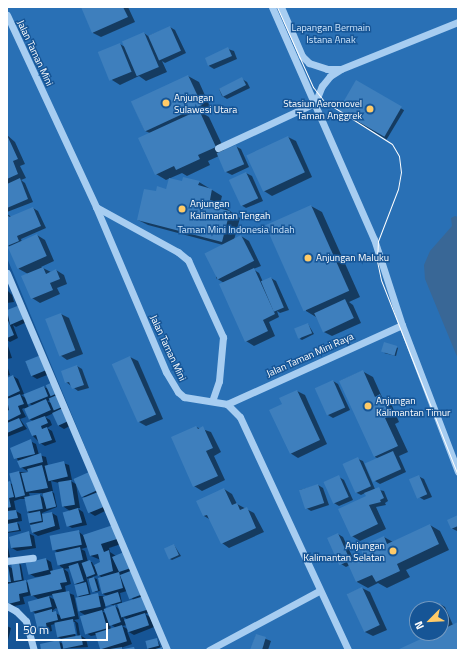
<!DOCTYPE html>
<style>
body{margin:0}
#map{position:relative;width:465px;height:657px;overflow:hidden;background:#165596;font-family:"Titillium Web",sans-serif}
div>[style]{position:absolute}
[style*='--x']{left:calc(var(--x)*1px);top:calc(var(--y)*1px);width:calc(var(--w)*1px);rotate:calc(var(--a)*1deg)}
.green>*{inset:0;background:#2970b5}
.water>*{inset:0;background:#396796}
.shadow>*{inset:0;background:#0007;transform-origin:0 0}
.building>*{inset:0;background:#3e7fbd;transform-origin:0 0}
.minor>*{height:7px;margin:-3.5px;padding:0 3.5px;transform-origin:3.5px;border-radius:3.5px;background:#a7cdf1}
.tram>*{height:1px;margin:-0.5px;padding:0 0.5px;transform-origin:0.5px;border-radius:0.5px;background:#fff}
.dots>*{width:11px;height:11px;translate:-50% -50%;box-sizing:border-box;border:2px solid #165596;border-radius:50%}
span{translate:-50% -50%;white-space:nowrap;text-align:center;line-height:1.15;-webkit-text-stroke:3px #165596;paint-order:stroke}
.park-label{font-size:10px;color:#cfe6fc}
.street-label{font-size:10px;color:#fff}
.poi-label{font-size:10px;color:#fff}
.left{translate:0 -50%;text-align:left}
.right{translate:-100% -50%;text-align:right}
.frame{position:absolute;inset:0;border:8px solid #fff;pointer-events:none}
.north{position:absolute;left:409px;top:601px;width:40px;height:40px;box-sizing:border-box;background:#165596;border:1px solid #7399c0;border-radius:50%;rotate:246deg;font-size:11px;font-weight:700;line-height:16px;text-align:center;color:#fff}
.north::after{content:'';display:block;margin:auto;width:14px;height:18px;background:#ffcb68;clip-path:polygon(50% 0,100% 100%,50% 72%,0 100%)}
.scale{position:absolute;left:16px;top:623px;width:92px;height:18px;box-sizing:border-box;border:2px solid #fff;border-top:0;padding-left:5px;font-size:12px;line-height:14px;white-space:nowrap;color:#fff;-webkit-text-stroke:3px #165596;paint-order:stroke}
</style>
<div id="map">
<div class="green">
<div style="clip-path:polygon(evenodd,7px 7px,458px 7px,458px 650px,169px 650px,7px 258px,7px 7px,417px 609px,441px 609px,441px 633px,417px 633px,417px 609px)"></div>
</div>
<div class="water">
<div style="clip-path:polygon(455px 216px,458px 217px,458px 359px,425px 279px,424px 265px,430px 251px,452px 226px,451px 218px)"></div>
</div>
<div class="shadow">
<div style="clip-path:polygon(84px 7px,128px 7px,135px 22px,101px 37px,93px 33px)"></div>
<div style="clip-path:polygon(170px 27px,175px 30px,186px 53px,165px 63px,162px 61px,167px 72px,146px 81px,139px 76px,120px 85px,112px 80px,120px 44px,125px 47px,144px 33px,148px 36px)"></div>
<div style="clip-path:polygon(228px 49px,234px 51px,237px 59px,214px 69px,209px 66px,206px 59px)"></div>
<div style="clip-path:polygon(188px 76px,199px 82px,212px 111px,204px 114px,209px 117px,225px 151px,235px 146px,241px 149px,249px 167px,232px 175px,226px 172px,219px 156px,208px 161px,210px 165px,187px 176px,182px 173px,166px 180px,156px 174px,150px 133px,145px 131px,132px 102px)"></div>
<div style="clip-path:polygon(242px 79px,247px 82px,250px 88px,227px 99px,222px 96px,219px 89px)"></div>
<div style="left:357px;top:82px;width:55px;height:34px;rotate:31deg"></div>
<div style="clip-path:polygon(7px 135px,15px 142px,25px 164px,20px 166px,26px 178px,21px 180px,25px 183px,33px 202px,7px 212px)"></div>
<div style="clip-path:polygon(288px 137px,296px 141px,312px 177px,272px 196px,264px 191px)"></div>
<div style="clip-path:polygon(246px 173px,252px 176px,263px 201px,246px 208px,241px 205px)"></div>
<div style="clip-path:polygon(183px 182px,199px 182px,222px 196px,220px 204px,240px 218px,234px 240px,241px 236px,249px 241px,261px 266px,253px 269px,259px 273px,263px 282px,271px 278px,276px 281px,289px 310px,280px 313px,277px 311px,279px 317px,269px 322px,275px 336px,254px 346px,246px 341px,224px 283px,216px 278px,223px 245px,148px 225px,138px 220px,156px 193px)"></div>
<div style="clip-path:polygon(311px 206px,322px 212px,360px 297px,349px 302px,353px 305px,361px 323px,332px 336px,324px 332px,316px 317px,306px 311px)"></div>
<div style="clip-path:polygon(33px 208px,38px 211px,46px 228px,21px 239px,22px 242px,37px 235px,45px 240px,54px 261px,41px 267px,51px 272px,56px 270px,64px 275px,67px 284px,57px 288px,60px 294px,40px 303px,32px 298px,28px 274px,19px 269px,7px 242px,7px 214px,12px 217px)"></div>
<div style="clip-path:polygon(7px 290px,12px 295px,14px 302px,7px 303px)"></div>
<div style="clip-path:polygon(20px 306px,31px 320px,16px 327px,13px 325px,18px 338px,10px 342px,7px 340px,7px 311px)"></div>
<div style="clip-path:polygon(61px 314px,69px 318px,83px 354px,67px 360px,60px 355px)"></div>
<div style="clip-path:polygon(308px 324px,314px 334px,302px 340px,300px 339px)"></div>
<div style="clip-path:polygon(7px 343px,12px 358px,7px 359px)"></div>
<div style="clip-path:polygon(396px 347px,398px 348px,396px 356px,384px 353px)"></div>
<div style="clip-path:polygon(130px 357px,138px 361px,163px 419px,146px 426px,139px 422px)"></div>
<div style="clip-path:polygon(26px 363px,52px 373px,37px 379px,32px 376px)"></div>
<div style="clip-path:polygon(7px 365px,10px 375px,7px 376px)"></div>
<div style="clip-path:polygon(77px 366px,82px 369px,89px 388px,78px 391px,66px 382px)"></div>
<div style="clip-path:polygon(362px 371px,373px 377px,382px 397px,390px 401px,399px 422px,395px 424px,408px 452px,399px 456px,406px 472px,380px 484px,375px 481px,379px 459px,375px 457px,340px 381px)"></div>
<div style="clip-path:polygon(evenodd,13px 376px,18px 379px,24px 394px,21px 395px,27px 399px,44px 387px,59px 394px,55px 396px,59px 398px,74px 424px,64px 429px,59px 426px,54px 413px,45px 417px,50px 420px,52px 425px,47px 428px,52px 431px,56px 442px,45px 446px,40px 443px,33px 436px,33px 421px,29px 419px,24px 408px,22px 409px,26px 417px,20px 419px,27px 429px,7px 437px,7px 400px,10px 399px,7px 398px,7px 379px,13px 376px,51px 400px,53px 404px,47px 401px,51px 400px,13px 376px,27px 402px,33px 406px,29px 408px,27px 402px)"></div>
<div style="clip-path:polygon(333px 381px,338px 384px,350px 410px,333px 418px,328px 415px)"></div>
<div style="clip-path:polygon(297px 391px,305px 395px,327px 444px,298px 458px,290px 453px,283px 404px)"></div>
<div style="clip-path:polygon(196px 427px,211px 432px,221px 452px,214px 456px,225px 480px,202px 491px,194px 486px)"></div>
<div style="clip-path:polygon(evenodd,30px 441px,36px 444px,39px 455px,46px 457px,48px 466px,63px 463px,69px 465px,72px 480px,69px 480px,76px 484px,80px 508px,77px 508px,83px 512px,87px 525px,72px 528px,67px 525px,70px 511px,64px 507px,59px 483px,51px 481px,53px 491px,51px 491px,54px 493px,57px 507px,42px 513px,42px 515px,52px 513px,57px 516px,60px 529px,38px 536px,33px 533px,30px 523px,31px 514px,28px 512px,25px 499px,20px 499px,14px 501px,16px 511px,21px 514px,22px 521px,16px 522px,19px 524px,21px 531px,7px 533px,7px 512px,9px 512px,7px 511px,7px 483px,13px 484px,19px 472px,29px 472px,21px 467px,12px 448px,30px 441px,29px 493px,42px 493px,44px 498px,40px 495px,30px 497px,29px 493px)"></div>
<div style="clip-path:polygon(358px 459px,363px 461px,375px 489px,384px 491px,388px 501px,385px 503px,386px 505px,376px 507px,386px 529px,360px 541px,352px 536px,368px 498px,365px 493px,361px 495px,355px 492px)"></div>
<div style="clip-path:polygon(89px 473px,109px 509px,95px 516px,90px 513px,86px 498px,82px 496px)"></div>
<div style="clip-path:polygon(418px 476px,424px 479px,432px 497px,424px 500px,419px 497px)"></div>
<div style="clip-path:polygon(339px 477px,344px 480px,353px 500px,339px 506px,334px 503px)"></div>
<div style="clip-path:polygon(318px 485px,323px 488px,329px 505px,311px 511px,306px 508px,300px 490px)"></div>
<div style="clip-path:polygon(224px 489px,232px 494px,237px 504px,254px 513px,264px 532px,229px 548px,222px 543px,211px 520px,204px 516px)"></div>
<div style="clip-path:polygon(458px 517px,458px 531px,457px 531px,451px 528px)"></div>
<div style="clip-path:polygon(430px 525px,440px 531px,449px 550px,406px 570px,410px 577px,387px 588px,378px 583px,368px 588px,357px 582px,350px 565px,346px 567px,341px 564px,338px 534px,343px 537px,354px 560px,364px 555px,384px 537px,393px 542px)"></div>
<div style="clip-path:polygon(evenodd,112px 526px,120px 531px,124px 543px,109px 548px,110px 552px,116px 556px,124px 553px,153px 611px,145px 614px,150px 617px,154px 627px,134px 635px,127px 631px,132px 644px,115px 650px,101px 649px,96px 635px,91px 636px,86px 633px,85px 615px,80px 612px,82px 598px,78px 596px,78px 585px,75px 584px,70px 568px,64px 569px,68px 572px,71px 584px,65px 586px,66px 592px,74px 595px,79px 619px,74px 620px,78px 623px,80px 635px,86px 639px,88px 647px,42px 650px,41px 645px,58px 641px,63px 644px,62px 639px,58px 637px,55px 624px,51px 625px,52px 631px,44px 633px,39px 630px,35px 613px,32px 611px,38px 599px,32px 595px,23px 597px,25px 604px,14px 606px,8px 603px,7px 565px,13px 569px,19px 563px,21px 565px,24px 581px,29px 583px,50px 576px,35px 577px,30px 574px,46px 559px,51px 562px,53px 571px,64px 569px,60px 566px,59px 553px,55px 551px,78px 531px,84px 536px,112px 526px,88px 547px,91px 556px,101px 560px,102px 563px,94px 566px,92px 562px,88px 562px,85px 551px,81px 549px,88px 547px,112px 526px,98px 575px,103px 578px,103px 594px,107px 596px,91px 596px,86px 576px,95px 592px,100px 591px,97px 579px,92px 577px,98px 575px,112px 526px,127px 591px,134px 601px,121px 610px,113px 605px,122px 603px,120px 593px,127px 591px,112px 526px,54px 595px,55px 600px,48px 596px,54px 595px,112px 526px,105px 605px,113px 605px,113px 607px,106px 609px,105px 605px,112px 526px,56px 608px,60px 611px,61px 616px,52px 611px,56px 608px,112px 526px,106px 610px,107px 614px,102px 611px,106px 610px,112px 526px,123px 617px,129px 620px,125px 622px,123px 617px,112px 526px,73px 622px,75px 622px,78px 638px,76px 639px,73px 622px,112px 526px,110px 624px,116px 628px,111px 630px,110px 624px,112px 526px,127px 625px,129px 630px,122px 626px,127px 625px)"></div>
<div style="clip-path:polygon(28px 533px,34px 536px,36px 548px,17px 551px,12px 548px)"></div>
<div style="clip-path:polygon(7px 542px,10px 557px,7px 557px)"></div>
<div style="clip-path:polygon(174px 545px,181px 556px,172px 560px,170px 559px)"></div>
<div style="clip-path:polygon(362px 588px,370px 592px,387px 630px,373px 636px,365px 632px,348px 594px)"></div>
<div style="clip-path:polygon(440px 604px,445px 607px,453px 625px,458px 623px,458px 650px,399px 650px,432px 635px,429px 633px,441px 633px,441px 609px,432px 608px)"></div>
<div style="clip-path:polygon(7px 626px,11px 628px,8px 640px,7px 640px)"></div>
<div style="clip-path:polygon(256px 635px,271px 641px,268px 650px,251px 650px)"></div>
<div style="clip-path:polygon(157px 639px,161px 648px,165px 650px,148px 649px)"></div>
</div>
<div class="building">
<div style="clip-path:polygon(81px 7px,123px 7px,128px 17px,92px 33px)"></div>
<div style="left:170px;top:26px;width:27px;height:24px;rotate:66deg"></div>
<div style="left:144px;top:32px;width:38px;height:24px;rotate:67deg"></div>
<div style="left:120px;top:43px;width:31px;height:24px;rotate:68deg"></div>
<div style="clip-path:polygon(228px 47px,232px 56px,208px 66px,205px 58px)"></div>
<div style="left:188px;top:75px;width:33px;height:63px;rotate:65deg"></div>
<div style="left:242px;top:77px;width:9px;height:26px;rotate:63deg"></div>
<div style="left:356px;top:80px;width:53px;height:35px;rotate:30deg"></div>
<div style="clip-path:polygon(199px 110px,216px 147px,198px 155px,200px 159px,176px 170px,174px 166px,155px 175px,138px 138px)"></div>
<div style="clip-path:polygon(7px 135px,18px 159px,13px 161px,18px 174px,7px 179px)"></div>
<div style="left:288px;top:136px;width:40px;height:46px;rotate:65deg"></div>
<div style="left:236px;top:145px;width:21px;height:21px;rotate:67deg"></div>
<div style="left:246px;top:172px;width:29px;height:19px;rotate:65deg"></div>
<div style="clip-path:polygon(183px 177px,200px 181px,198px 185px,212px 189px,210px 200px,219px 203px,218px 208px,230px 211px,222px 242px,137px 220px,144px 189px,156px 191px,157px 186px,166px 189px,169px 178px,182px 181px)"></div>
<div style="clip-path:polygon(20px 178px,28px 199px,7px 208px,7px 184px)"></div>
<div style="left:311px;top:205px;width:94px;height:50px;rotate:66deg"></div>
<div style="clip-path:polygon(33px 207px,41px 226px,17px 236px,19px 241px,7px 246px,7px 214px,9px 217px)"></div>
<div style="left:37px;top:234px;width:24px;height:32px;rotate:66deg"></div>
<div style="left:241px;top:235px;width:29px;height:41px;rotate:63deg"></div>
<div style="clip-path:polygon(43px 267px,46px 274px,56px 269px,60px 279px,50px 283px,53px 290px,31px 299px,21px 276px)"></div>
<div style="clip-path:polygon(254px 268px,275px 314px,263px 320px,268px 331px,245px 342px,219px 284px)"></div>
<div style="left:271px;top:277px;width:33px;height:11px;rotate:67deg"></div>
<div style="left:345px;top:299px;width:21px;height:34px;rotate:65deg"></div>
<div style="clip-path:polygon(20px 305px,26px 318px,10px 325px,7px 310px)"></div>
<div style="left:61px;top:313px;width:40px;height:17px;rotate:69deg"></div>
<div style="clip-path:polygon(7px 318px,14px 335px,7px 338px)"></div>
<div style="left:308px;top:323px;width:11px;height:15px;rotate:68deg"></div>
<div style="left:384px;top:342px;width:14px;height:10px;rotate:17deg"></div>
<div style="left:41px;top:355px;width:16px;height:17px;rotate:68deg"></div>
<div style="left:130px;top:356px;width:64px;height:20px;rotate:66deg"></div>
<div style="clip-path:polygon(77px 365px,84px 385px,72px 389px,69px 382px,65px 383px,61px 371px)"></div>
<div style="clip-path:polygon(363px 370px,375px 397px,380px 394px,390px 416px,385px 418px,398px 446px,374px 457px,339px 381px)"></div>
<div style="clip-path:polygon(13px 375px,20px 391px,7px 397px,7px 378px)"></div>
<div style="left:333px;top:380px;width:30px;height:20px;rotate:66deg"></div>
<div style="left:53px;top:382px;width:12px;height:8px;rotate:66deg"></div>
<div style="left:44px;top:386px;width:11px;height:22px;rotate:68deg"></div>
<div style="clip-path:polygon(297px 390px,320px 440px,290px 454px,269px 410px,282px 404px,279px 398px)"></div>
<div style="clip-path:polygon(20px 394px,24px 404px,18px 406px,21px 414px,7px 421px,7px 411px,9px 410px,7px 399px)"></div>
<div style="left:57px;top:395px;width:13px;height:9px;rotate:67deg"></div>
<div style="left:46px;top:399px;width:12px;height:24px;rotate:66deg"></div>
<div style="left:63px;top:408px;width:14px;height:12px;rotate:65deg"></div>
<div style="clip-path:polygon(45px 416px,48px 423px,41px 426px,42px 429px,47px 427px,52px 440px,39px 444px,36px 435px,32px 436px,26px 423px)"></div>
<div style="clip-path:polygon(19px 418px,23px 426px,7px 433px,7px 423px)"></div>
<div style="clip-path:polygon(196px 426px,198px 429px,203px 426px,213px 448px,206px 451px,218px 476px,193px 487px,171px 437px)"></div>
<div style="clip-path:polygon(31px 439px,35px 454px,14px 459px,10px 448px)"></div>
<div style="left:393px;top:451px;width:20px;height:31px;rotate:66deg"></div>
<div style="clip-path:polygon(41px 453px,43px 462px,20px 468px,17px 461px)"></div>
<div style="left:358px;top:457px;width:32px;height:17px;rotate:66deg"></div>
<div style="left:64px;top:461px;width:16px;height:20px;rotate:76deg"></div>
<div style="clip-path:polygon(42px 465px,48px 488px,26px 492px,21px 473px,28px 472px,27px 469px)"></div>
<div style="left:19px;top:471px;width:25px;height:10px;rotate:76deg"></div>
<div style="left:89px;top:472px;width:20px;height:17px;rotate:66deg"></div>
<div style="left:339px;top:475px;width:24px;height:17px;rotate:66deg"></div>
<div style="left:419px;top:475px;width:21px;height:11px;rotate:67deg"></div>
<div style="left:71px;top:480px;width:25px;height:13px;rotate:81deg"></div>
<div style="clip-path:polygon(10px 481px,14px 497px,9px 498px,11px 507px,7px 508px,7px 482px)"></div>
<div style="left:318px;top:484px;width:20px;height:20px;rotate:72deg"></div>
<div style="clip-path:polygon(379px 487px,384px 498px,380px 500px,381px 502px,369px 505px,378px 524px,351px 537px,338px 509px,366px 496px,364px 493px)"></div>
<div style="clip-path:polygon(224px 488px,232px 505px,237px 503px,240px 510px,247px 507px,256px 528px,221px 544px,207px 515px,203px 516px,196px 501px)"></div>
<div style="left:52px;top:491px;width:16px;height:10px;rotate:75deg"></div>
<div style="left:98px;top:492px;width:16px;height:17px;rotate:68deg"></div>
<div style="left:40px;top:494px;width:15px;height:16px;rotate:79deg"></div>
<div style="left:78px;top:508px;width:15px;height:16px;rotate:74deg"></div>
<div style="clip-path:polygon(16px 510px,18px 518px,7px 520px,7px 511px)"></div>
<div style="left:40px;top:511px;width:10px;height:13px;rotate:79deg"></div>
<div style="clip-path:polygon(52px 512px,55px 526px,32px 533px,30px 525px,43px 522px,42px 514px)"></div>
<div style="clip-path:polygon(458px 515px,458px 526px,451px 529px,447px 520px)"></div>
<div style="clip-path:polygon(17px 522px,19px 530px,7px 532px,7px 524px)"></div>
<div style="clip-path:polygon(430px 524px,439px 544px,397px 564px,400px 571px,376px 582px,372px 575px,356px 582px,347px 562px,363px 555px,360px 547px,384px 536px,387px 544px)"></div>
<div style="clip-path:polygon(113px 525px,117px 539px,101px 544px,104px 552px,109px 550px,113px 571px,98px 576px,94px 565px,100px 562px,98px 554px,90px 556px,83px 535px)"></div>
<div style="left:79px;top:530px;width:15px;height:30px;rotate:79deg"></div>
<div style="clip-path:polygon(29px 531px,32px 546px,11px 548px,9px 537px)"></div>
<div style="left:338px;top:533px;width:30px;height:12px;rotate:66deg"></div>
<div style="left:174px;top:544px;width:12px;height:11px;rotate:66deg"></div>
<div style="left:80px;top:547px;width:13px;height:26px;rotate:77deg"></div>
<div style="clip-path:polygon(124px 552px,131px 568px,119px 572px,123px 588px,102px 594px,98px 578px,119px 572px,112px 557px)"></div>
<div style="left:46px;top:558px;width:12px;height:21px;rotate:76deg"></div>
<div style="left:90px;top:560px;width:15px;height:9px;rotate:70deg"></div>
<div style="left:19px;top:562px;width:18px;height:8px;rotate:81deg"></div>
<div style="left:78px;top:563px;width:19px;height:10px;rotate:72deg"></div>
<div style="clip-path:polygon(8px 565px,11px 582px,7px 582px,7px 566px)"></div>
<div style="clip-path:polygon(63px 568px,67px 582px,60px 583px,62px 589px,31px 596px,27px 580px,51px 574px,50px 571px)"></div>
<div style="left:133px;top:570px;width:26px;height:14px;rotate:69deg"></div>
<div style="left:94px;top:577px;width:14px;height:6px;rotate:73deg"></div>
<div style="clip-path:polygon(26px 580px,28px 592px,19px 594px,20px 601px,8px 604px,7px 584px)"></div>
<div style="left:86px;top:582px;width:12px;height:12px;rotate:76deg"></div>
<div style="left:362px;top:587px;width:42px;height:17px;rotate:65deg"></div>
<div style="clip-path:polygon(69px 591px,75px 616px,61px 619px,52px 594px)"></div>
<div style="left:118px;top:592px;width:10px;height:16px;rotate:73deg"></div>
<div style="left:98px;top:593px;width:14px;height:23px;rotate:78deg"></div>
<div style="left:49px;top:596px;width:11px;height:22px;rotate:75deg"></div>
<div style="left:144px;top:596px;width:14px;height:28px;rotate:73deg"></div>
<div style="clip-path:polygon(440px 603px,449px 622px,441px 626px,441px 609px,431px 607px)"></div>
<div style="left:115px;top:605px;width:18px;height:12px;rotate:71deg"></div>
<div style="clip-path:polygon(52px 609px,52px 612px,56px 611px,58px 620px,46px 623px,47px 629px,38px 631px,34px 614px)"></div>
<div style="left:102px;top:610px;width:19px;height:23px;rotate:74deg"></div>
<div style="left:145px;top:613px;width:13px;height:22px;rotate:72deg"></div>
<div style="left:73px;top:619px;width:15px;height:19px;rotate:79deg"></div>
<div style="clip-path:polygon(458px 622px,458px 650px,397px 650px,434px 633px,441px 633px,441px 630px)"></div>
<div style="left:122px;top:625px;width:17px;height:28px;rotate:73deg"></div>
<div style="clip-path:polygon(256px 634px,266px 637px,262px 650px,250px 650px)"></div>
<div style="left:81px;top:635px;width:10px;height:20px;rotate:79deg"></div>
<div style="left:157px;top:638px;width:8px;height:12px;rotate:76deg"></div>
<div style="clip-path:polygon(59px 640px,61px 649px,41px 650px,40px 644px)"></div>
<div style="clip-path:polygon(122px 647px,122px 650px,110px 650px,110px 649px)"></div>
<div style="clip-path:polygon(134px 647px,135px 650px,123px 650px,123px 649px)"></div>
<div style="clip-path:polygon(162px 647px,163px 650px,152px 650px)"></div>
</div>
<div class="minor">
<div style="--x:272;--y:7;--w:253;--a:66.3"></div>
<div style="--x:374;--y:239;--w:90;--a:72"></div>
<div style="--x:402;--y:325;--w:157;--a:69.1"></div>
<div style="--x:281;--y:7;--w:53;--a:66.8"></div>
<div style="--x:302;--y:56;--w:10;--a:45"></div>
<div style="--x:309;--y:63;--w:19;--a:18"></div>
<div style="--x:327;--y:69;--w:13;--a:0"></div>
<div style="--x:7;--y:15;--w:212;--a:65.1"></div>
<div style="--x:96;--y:207;--w:179;--a:67"></div>
<div style="--x:166;--y:372;--w:23;--a:59"></div>
<div style="--x:178;--y:392;--w:8;--a:40"></div>
<div style="--x:184;--y:397;--w:44;--a:9.2"></div>
<div style="--x:227;--y:404;--w:18;--a:45"></div>
<div style="--x:240;--y:417;--w:257;--a:65.1"></div>
<div style="--x:315;--y:103;--w:18;--a:-68"></div>
<div style="--x:322;--y:86;--w:13;--a:-51"></div>
<div style="--x:330;--y:76;--w:13;--a:-32"></div>
<div style="--x:341;--y:69;--w:126;--a:-21.9"></div>
<div style="--x:218;--y:148;--w:107;--a:-24.9"></div>
<div style="--x:96;--y:207;--w:94;--a:28.8"></div>
<div style="--x:178;--y:252;--w:13;--a:39"></div>
<div style="--x:188;--y:260;--w:85;--a:65.6"></div>
<div style="--x:223;--y:337;--w:44;--a:95.2"></div>
<div style="--x:219;--y:381;--w:21;--a:109"></div>
<div style="--x:7;--y:273;--w:410;--a:67"></div>
<div style="--x:227;--y:404;--w:192;--a:-24.3"></div>
<div style="--x:7;--y:561;--w:26;--a:-7"></div>
<div style="--x:7;--y:606;--w:10;--a:29"></div>
<div style="--x:16;--y:611;--w:14;--a:45"></div>
<div style="--x:26;--y:621;--w:30;--a:75"></div>
<div style="--x:209;--y:650;--w:125;--a:-28.2"></div>
</div>
<div class="tram">
<div style="--x:277;--y:7;--w:88;--a:65.8"></div>
<div style="--x:313;--y:87;--w:18;--a:52"></div>
<div style="--x:324;--y:101;--w:80;--a:32.3"></div>
<div style="--x:392;--y:144;--w:14;--a:60"></div>
<div style="--x:399;--y:156;--w:16;--a:83"></div>
<div style="--x:401;--y:172;--w:17;--a:100"></div>
<div style="--x:398;--y:189;--w:56;--a:111"></div>
<div style="--x:378;--y:241;--w:20;--a:93"></div>
<div style="--x:377;--y:261;--w:19;--a:78"></div>
<div style="--x:381;--y:280;--w:210;--a:68.5"></div>
</div>
<div class="dots">
<div style="left:166px;top:103px;background:#ffcb68"></div>
<div style="left:370px;top:109px;background:#ffcb68"></div>
<div style="left:182px;top:209px;background:#ffcb68"></div>
<div style="left:308px;top:258px;background:#ffcb68"></div>
<div style="left:368px;top:406px;background:#ffcb68"></div>
<div style="left:393px;top:551px;background:#ffcb68"></div>
</div>
<div class="park-label">
<span style="left:331px;top:33px">Lapangan Bermain<br>Istana Anak</span>
<span style="left:236px;top:230px">Taman Mini Indonesia Indah</span>
</div>
<div class="street-label">
<span style="left:35px;top:53px;rotate:65deg">Jalan Taman Mini</span>
<span style="left:168px;top:348px;rotate:65deg">Jalan Taman Mini</span>
<span style="left:310px;top:355px;rotate:-24deg">Jalan Taman Mini Raya</span>
</div>
<div class="poi-label">
<span class="left" style="left:174px;top:103px">Anjungan<br>Sulawesi Utara</span>
<span class="right" style="left:362px;top:109px">Stasiun Aeromovel<br>Taman Anggrek</span>
<span class="left" style="left:190px;top:209px">Anjungan<br>Kalimantan Tengah</span>
<span class="left" style="left:316px;top:258px">Anjungan Maluku</span>
<span class="left" style="left:376px;top:406px">Anjungan<br>Kalimantan Timur</span>
<span class="right" style="left:385px;top:551px">Anjungan<br>Kalimantan Selatan</span>
</div>
<div class="frame"></div>
<div class="north">N</div>
<div class="scale">50 m</div>
</div>
